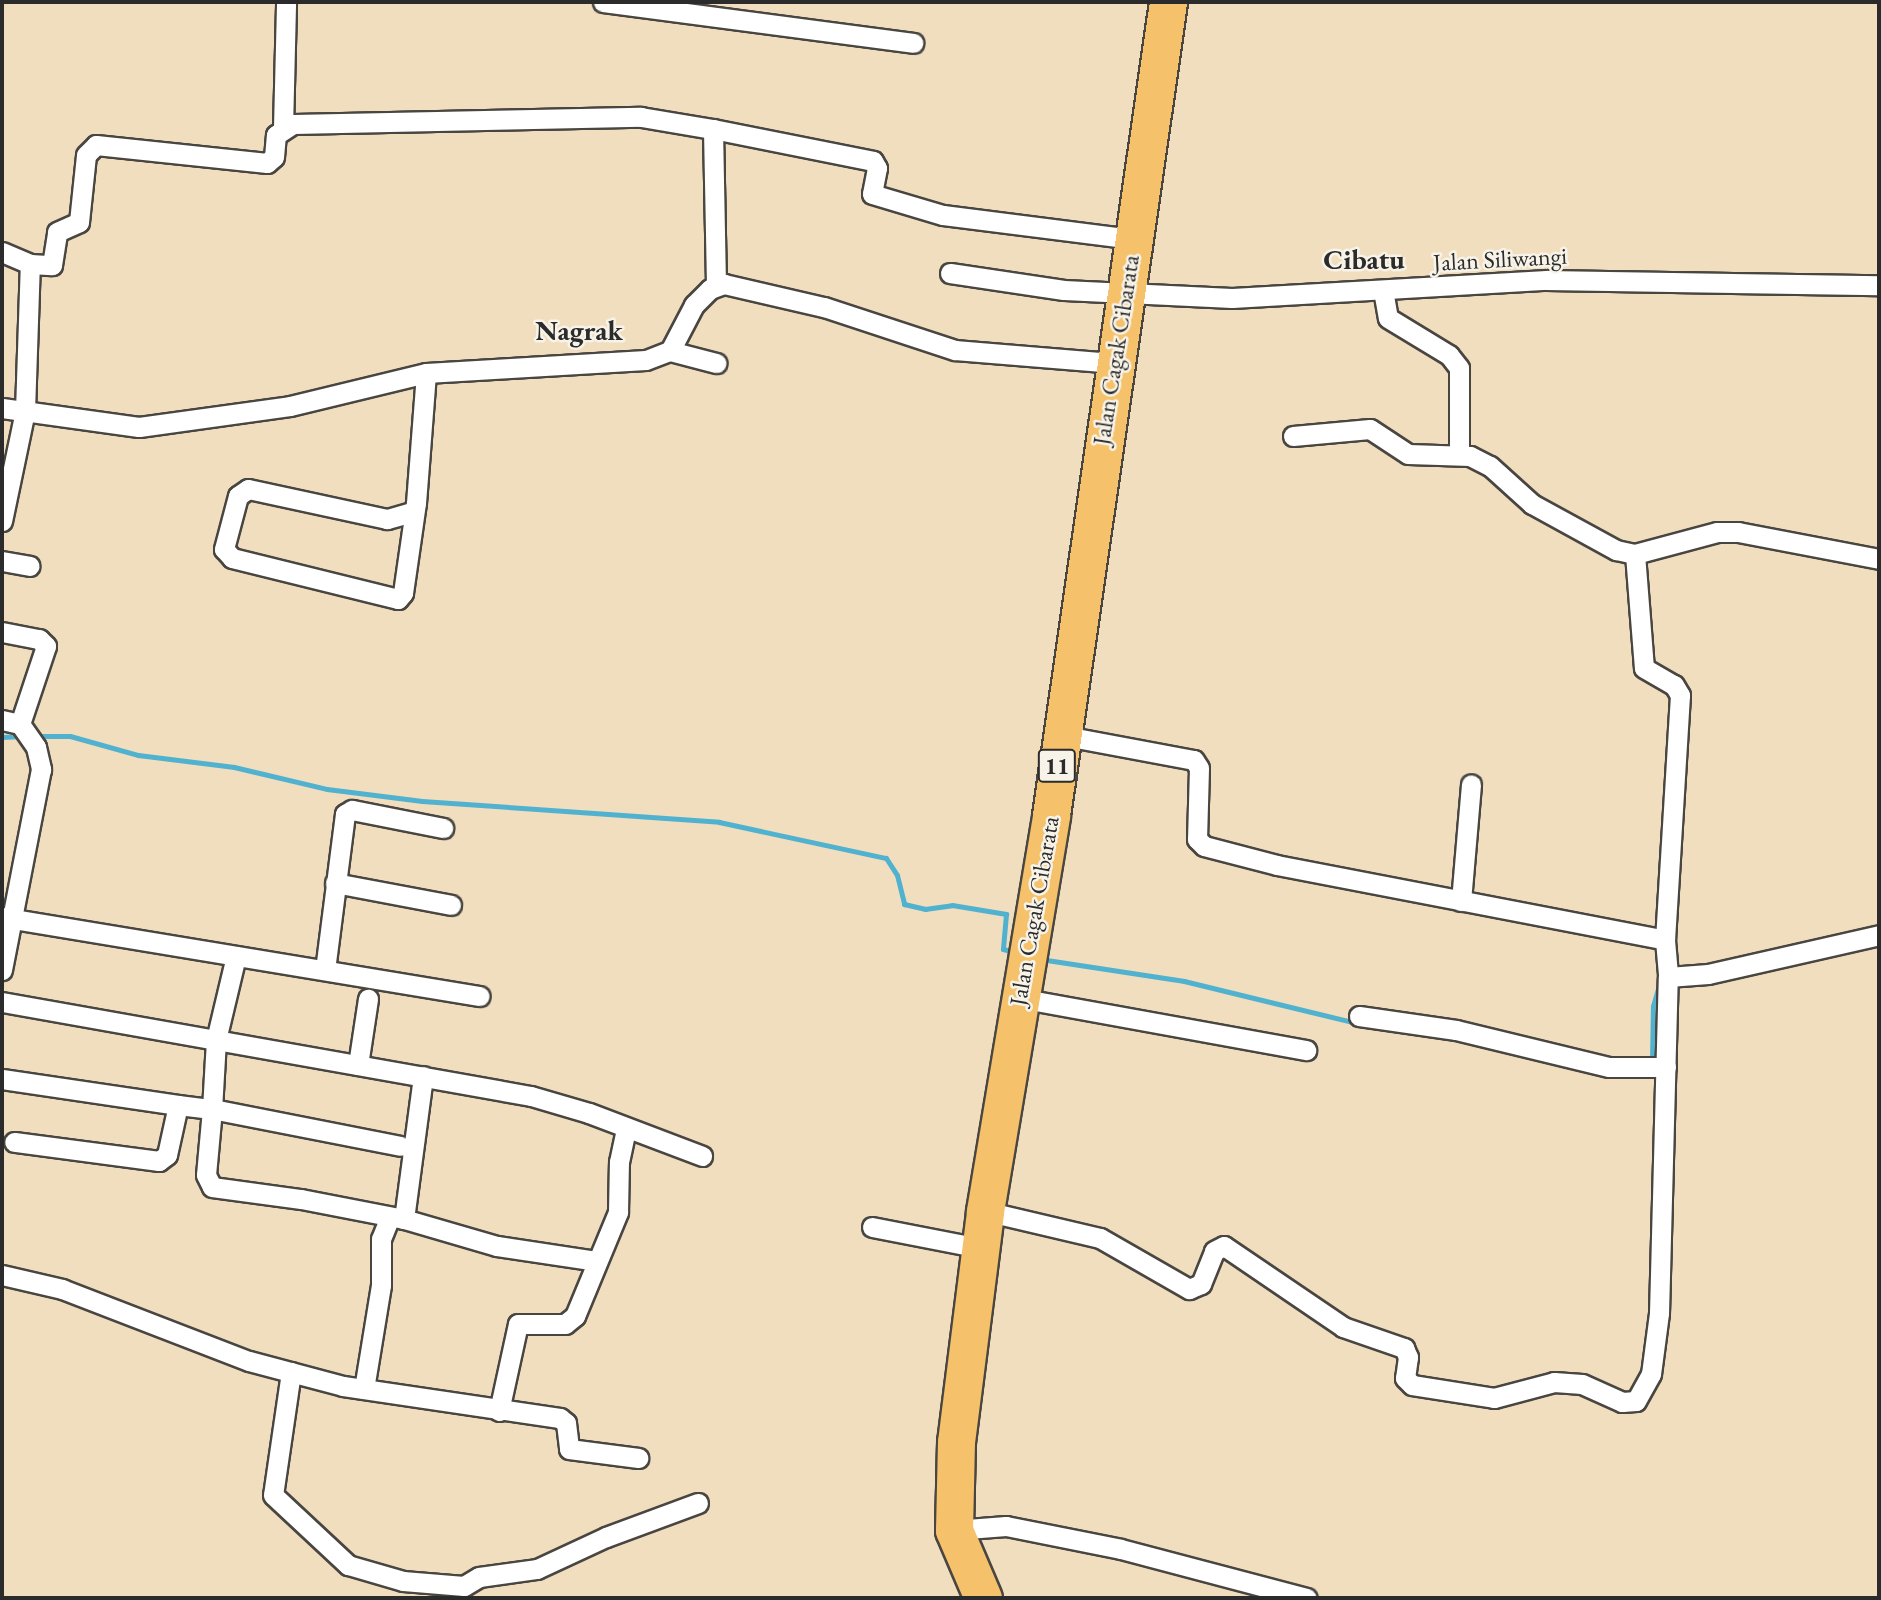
<!DOCTYPE html>
<style>
body{margin:0}
#map{position:relative;width:1881px;height:1600px;overflow:hidden;background:#f1debf;font-family:"EB Garamond",serif}
div>[style]{position:absolute}
[style*='--x']{left:calc(var(--x)*1px);top:calc(var(--y)*1px);width:calc(var(--w)*1px);rotate:calc(var(--a)*1deg)}
.stream>*{height:5px;margin:-2.5px;padding:0 2.5px;transform-origin:2.5px;border-radius:2.5px;background:#51b2d0}
.roads{filter:drop-shadow(2px 0 #494641) drop-shadow(-2px 0 #494641) drop-shadow(0 2px #494641) drop-shadow(0 -2px #494641)}
.street>*{height:19px;margin:-9.5px;padding:0 9.5px;transform-origin:9.5px;border-radius:9.5px;background:#fff}
.highway>*{height:37px;margin:-18.5px;padding:0 18.5px;transform-origin:18.5px;border-radius:18.5px;background:#f5c16b}
span{translate:-50% -50%;white-space:nowrap;text-align:center;line-height:1.15;-webkit-text-stroke:5px #f7f3e8;paint-order:stroke}
.shield-label span{padding:2px 5px;background:#f7f3e8;border:2px solid;border-radius:5px;-webkit-text-stroke-width:0}
.shield-label{font-size:23px;color:#2b2b2b;font-weight:700}
.street-label{font-size:24px;color:#2b2b2b}
.quarter-label{font-size:28px;color:#2b2b2b;font-weight:700}
.frame{position:absolute;inset:0;border:4px solid #2b2b2b;pointer-events:none}
</style>
<div id="map">
<div class="stream">
<div style="--x:33;--y:736;--w:37;--a:0"></div>
<div style="--x:70;--y:736;--w:71;--a:15.6"></div>
<div style="--x:138;--y:755;--w:97;--a:7.1"></div>
<div style="--x:234;--y:767;--w:96;--a:13.3"></div>
<div style="--x:327;--y:789;--w:96;--a:7.2"></div>
<div style="--x:422;--y:801;--w:298;--a:4"></div>
<div style="--x:719;--y:822;--w:171;--a:12.2"></div>
<div style="--x:886;--y:858;--w:20;--a:57"></div>
<div style="--x:897;--y:875;--w:30;--a:76"></div>
<div style="--x:904;--y:904;--w:22;--a:13"></div>
<div style="--x:925;--y:909;--w:27;--a:-8"></div>
<div style="--x:952;--y:905;--w:55;--a:9.5"></div>
<div style="--x:1006;--y:914;--w:35;--a:95"></div>
<div style="--x:1003;--y:949;--w:11;--a:15"></div>
<div style="--x:2;--y:737;--w:21;--a:-3"></div>
<div style="--x:1040;--y:959;--w:146;--a:8.7"></div>
<div style="--x:1184;--y:981;--w:177;--a:13.7"></div>
<div style="--x:1652;--y:1061;--w:55;--a:-89"></div>
<div style="--x:1653;--y:1006;--w:26;--a:-74"></div>
</div>
<div class="roads">
<div class="street">
<div style="--x:603;--y:2;--w:313;--a:7.5"></div>
<div style="--x:283;--y:128;--w:126;--a:-88.6"></div>
<div style="--x:713;--y:129;--w:163;--a:11.3"></div>
<div style="--x:873;--y:161;--w:8;--a:60"></div>
<div style="--x:877;--y:168;--w:26;--a:101"></div>
<div style="--x:872;--y:194;--w:74;--a:16.5"></div>
<div style="--x:943;--y:215;--w:192;--a:7.2"></div>
<div style="--x:2;--y:252;--w:30;--a:23"></div>
<div style="--x:30;--y:264;--w:22;--a:3"></div>
<div style="--x:52;--y:265;--w:33;--a:-81"></div>
<div style="--x:57;--y:232;--w:24;--a:-24"></div>
<div style="--x:79;--y:222;--w:67;--a:-84"></div>
<div style="--x:86;--y:155;--w:14;--a:-45"></div>
<div style="--x:96;--y:145;--w:172;--a:6"></div>
<div style="--x:267;--y:163;--w:9;--a:-41"></div>
<div style="--x:274;--y:157;--w:22;--a:-85"></div>
<div style="--x:276;--y:135;--w:20;--a:-33"></div>
<div style="--x:293;--y:124;--w:348;--a:-1.2"></div>
<div style="--x:641;--y:117;--w:73;--a:9.5"></div>
<div style="--x:713;--y:129;--w:156;--a:88.9"></div>
<div style="--x:950;--y:273;--w:115;--a:8.5"></div>
<div style="--x:1064;--y:290;--w:168;--a:2.7"></div>
<div style="--x:1232;--y:298;--w:315;--a:-3.3"></div>
<div style="--x:1546;--y:280;--w:333;--a:0.9"></div>
<div style="--x:1383;--y:290;--w:28;--a:80"></div>
<div style="--x:1388;--y:318;--w:71;--a:31.2"></div>
<div style="--x:1449;--y:355;--w:16;--a:52"></div>
<div style="--x:1459;--y:368;--w:86;--a:90"></div>
<div style="--x:670;--y:351;--w:48;--a:14.6"></div>
<div style="--x:2;--y:408;--w:138;--a:7.9"></div>
<div style="--x:139;--y:427;--w:152;--a:-7.9"></div>
<div style="--x:290;--y:406;--w:140;--a:-13.6"></div>
<div style="--x:426;--y:373;--w:220;--a:-3.4"></div>
<div style="--x:646;--y:360;--w:26;--a:-21"></div>
<div style="--x:670;--y:351;--w:52;--a:-62.4"></div>
<div style="--x:694;--y:305;--w:23;--a:-45"></div>
<div style="--x:710;--y:289;--w:15;--a:-20"></div>
<div style="--x:724;--y:284;--w:103;--a:13"></div>
<div style="--x:824;--y:307;--w:138;--a:18.2"></div>
<div style="--x:955;--y:350;--w:160;--a:4.7"></div>
<div style="--x:1293;--y:436;--w:77;--a:-5.2"></div>
<div style="--x:1370;--y:429;--w:45;--a:33.3"></div>
<div style="--x:1408;--y:454;--w:62;--a:1.8"></div>
<div style="--x:1470;--y:456;--w:22;--a:27"></div>
<div style="--x:1490;--y:466;--w:57;--a:42.1"></div>
<div style="--x:1532;--y:504;--w:96;--a:28.7"></div>
<div style="--x:1616;--y:550;--w:19;--a:12"></div>
<div style="--x:1635;--y:554;--w:114;--a:85.5"></div>
<div style="--x:1644;--y:668;--w:34;--a:30"></div>
<div style="--x:1674;--y:685;--w:12;--a:59"></div>
<div style="--x:1680;--y:695;--w:245;--a:93.5"></div>
<div style="--x:412;--y:512;--w:26;--a:164"></div>
<div style="--x:387;--y:519;--w:142;--a:-167.8"></div>
<div style="--x:248;--y:489;--w:12;--a:145"></div>
<div style="--x:238;--y:496;--w:55;--a:104.8"></div>
<div style="--x:224;--y:549;--w:12;--a:48"></div>
<div style="--x:232;--y:558;--w:171;--a:13.9"></div>
<div style="--x:398;--y:599;--w:8;--a:-50"></div>
<div style="--x:403;--y:593;--w:91;--a:-81.8"></div>
<div style="--x:416;--y:503;--w:130;--a:-85.6"></div>
<div style="--x:2;--y:521;--w:112;--a:-78.2"></div>
<div style="--x:25;--y:411;--w:147;--a:-88.1"></div>
<div style="--x:1635;--y:554;--w:85;--a:-15"></div>
<div style="--x:1717;--y:532;--w:21;--a:0"></div>
<div style="--x:1738;--y:532;--w:144;--a:10.8"></div>
<div style="--x:2;--y:561;--w:28;--a:10"></div>
<div style="--x:2;--y:632;--w:38;--a:11"></div>
<div style="--x:39;--y:639;--w:10;--a:45"></div>
<div style="--x:46;--y:646;--w:82;--a:108.4"></div>
<div style="--x:2;--y:720;--w:18;--a:13"></div>
<div style="--x:20;--y:724;--w:28;--a:55"></div>
<div style="--x:36;--y:747;--w:23;--a:77"></div>
<div style="--x:41;--y:769;--w:205;--a:101"></div>
<div style="--x:1060;--y:735;--w:136;--a:10.6"></div>
<div style="--x:1194;--y:760;--w:9;--a:58"></div>
<div style="--x:1199;--y:768;--w:71;--a:91.6"></div>
<div style="--x:1197;--y:839;--w:10;--a:45"></div>
<div style="--x:1204;--y:846;--w:75;--a:14.6"></div>
<div style="--x:1277;--y:865;--w:395;--a:10.9"></div>
<div style="--x:1665;--y:940;--w:37;--a:85"></div>
<div style="--x:1668;--y:977;--w:40;--a:-4.3"></div>
<div style="--x:1708;--y:974;--w:175;--a:-12.8"></div>
<div style="--x:335;--y:883;--w:118;--a:10.7"></div>
<div style="--x:1461;--y:901;--w:117;--a:-85.1"></div>
<div style="--x:2;--y:917;--w:484;--a:9.4"></div>
<div style="--x:236;--y:956;--w:86;--a:103.4"></div>
<div style="--x:216;--y:1040;--w:69;--a:93.3"></div>
<div style="--x:212;--y:1109;--w:192;--a:11.1"></div>
<div style="--x:325;--y:970;--w:157;--a:-82.7"></div>
<div style="--x:345;--y:814;--w:8;--a:-30"></div>
<div style="--x:352;--y:810;--w:93;--a:11.2"></div>
<div style="--x:1019;--y:998;--w:292;--a:10.3"></div>
<div style="--x:2;--y:1002;--w:537;--a:10.08"></div>
<div style="--x:531;--y:1096;--w:60;--a:16.3"></div>
<div style="--x:589;--y:1113;--w:121;--a:20.8"></div>
<div style="--x:1359;--y:1016;--w:98;--a:8.2"></div>
<div style="--x:1456;--y:1030;--w:157;--a:13.6"></div>
<div style="--x:1609;--y:1067;--w:57;--a:0"></div>
<div style="--x:358;--y:1065;--w:67;--a:-81.4"></div>
<div style="--x:2;--y:1079;--w:178;--a:8.4"></div>
<div style="--x:178;--y:1105;--w:51;--a:102.4"></div>
<div style="--x:167;--y:1155;--w:10;--a:143"></div>
<div style="--x:159;--y:1161;--w:146;--a:-172.5"></div>
<div style="--x:178;--y:1105;--w:34;--a:7"></div>
<div style="--x:212;--y:1109;--w:66;--a:95.2"></div>
<div style="--x:206;--y:1175;--w:13;--a:63"></div>
<div style="--x:212;--y:1187;--w:90;--a:7.7"></div>
<div style="--x:301;--y:1199;--w:105;--a:11"></div>
<div style="--x:404;--y:1219;--w:97;--a:16.2"></div>
<div style="--x:497;--y:1246;--w:100;--a:8.6"></div>
<div style="--x:985;--y:1211;--w:118;--a:13.2"></div>
<div style="--x:1100;--y:1238;--w:103;--a:29.8"></div>
<div style="--x:1189;--y:1289;--w:13;--a:-23"></div>
<div style="--x:1201;--y:1284;--w:35;--a:-68"></div>
<div style="--x:1214;--y:1251;--w:11;--a:-27"></div>
<div style="--x:1224;--y:1246;--w:144;--a:34.2"></div>
<div style="--x:1343;--y:1327;--w:65;--a:19"></div>
<div style="--x:1404;--y:1348;--w:10;--a:66"></div>
<div style="--x:1408;--y:1357;--w:21;--a:98"></div>
<div style="--x:1405;--y:1378;--w:10;--a:45"></div>
<div style="--x:1412;--y:1385;--w:83;--a:9"></div>
<div style="--x:1494;--y:1398;--w:62;--a:-14.9"></div>
<div style="--x:1554;--y:1382;--w:28;--a:4"></div>
<div style="--x:1582;--y:1384;--w:44;--a:24.2"></div>
<div style="--x:1622;--y:1402;--w:14;--a:-4"></div>
<div style="--x:1636;--y:1401;--w:31;--a:-61"></div>
<div style="--x:1651;--y:1374;--w:62;--a:-82.5"></div>
<div style="--x:1659;--y:1313;--w:336;--a:-88.5"></div>
<div style="--x:404;--y:1219;--w:144;--a:-82.4"></div>
<div style="--x:872;--y:1227;--w:110;--a:11"></div>
<div style="--x:2;--y:1275;--w:62;--a:13.1"></div>
<div style="--x:62;--y:1289;--w:200;--a:21.1"></div>
<div style="--x:249;--y:1361;--w:97;--a:14.9"></div>
<div style="--x:343;--y:1386;--w:219;--a:8.4"></div>
<div style="--x:560;--y:1418;--w:8;--a:40"></div>
<div style="--x:566;--y:1423;--w:26;--a:83"></div>
<div style="--x:569;--y:1449;--w:70;--a:7.4"></div>
<div style="--x:291;--y:1372;--w:124;--a:98.3"></div>
<div style="--x:273;--y:1495;--w:103;--a:43"></div>
<div style="--x:348;--y:1565;--w:57;--a:16.2"></div>
<div style="--x:403;--y:1581;--w:61;--a:4.7"></div>
<div style="--x:464;--y:1586;--w:17;--a:-31"></div>
<div style="--x:479;--y:1577;--w:59;--a:-7.9"></div>
<div style="--x:537;--y:1569;--w:76;--a:-24.9"></div>
<div style="--x:606;--y:1537;--w:98;--a:-20.3"></div>
<div style="--x:364;--y:1389;--w:105;--a:-80.7"></div>
<div style="--x:381;--y:1285;--w:46;--a:-90"></div>
<div style="--x:381;--y:1239;--w:24;--a:-68"></div>
<div style="--x:499;--y:1411;--w:89;--a:-77.7"></div>
<div style="--x:518;--y:1324;--w:47;--a:0"></div>
<div style="--x:565;--y:1324;--w:13;--a:-39"></div>
<div style="--x:575;--y:1316;--w:113;--a:-67.5"></div>
<div style="--x:618;--y:1212;--w:50;--a:-88.9"></div>
<div style="--x:619;--y:1162;--w:35;--a:-78"></div>
<div style="--x:954;--y:1530;--w:52;--a:-4.4"></div>
<div style="--x:1006;--y:1526;--w:117;--a:11.3"></div>
<div style="--x:1121;--y:1549;--w:192;--a:14.8"></div>
</div>
<div class="highway">
<div style="--x:983;--y:1598;--w:74;--a:-113.1"></div>
<div style="--x:954;--y:1530;--w:88;--a:-88.7"></div>
<div style="--x:956;--y:1442;--w:233;--a:-82.8"></div>
<div style="--x:985;--y:1211;--w:401;--a:-80.5"></div>
<div style="--x:1051;--y:815;--w:821;--a:-81.81"></div>
</div>
</div>
<div class="shield-label">
<span style="left:1057px;top:766px">11</span>
</div>
<div class="street-label">
<span style="left:1500px;top:259px;rotate:-3deg">Jalan Siliwangi</span>
<span style="left:1116px;top:350px;rotate:-81deg">Jalan Cagak Cibarata</span>
<span style="left:1034px;top:911px;rotate:-80deg">Jalan Cagak Cibarata</span>
</div>
<div class="quarter-label">
<span style="left:1364px;top:259px">Cibatu</span>
<span style="left:579px;top:330px">Nagrak</span>
</div>
<div class="frame"></div>
</div>
